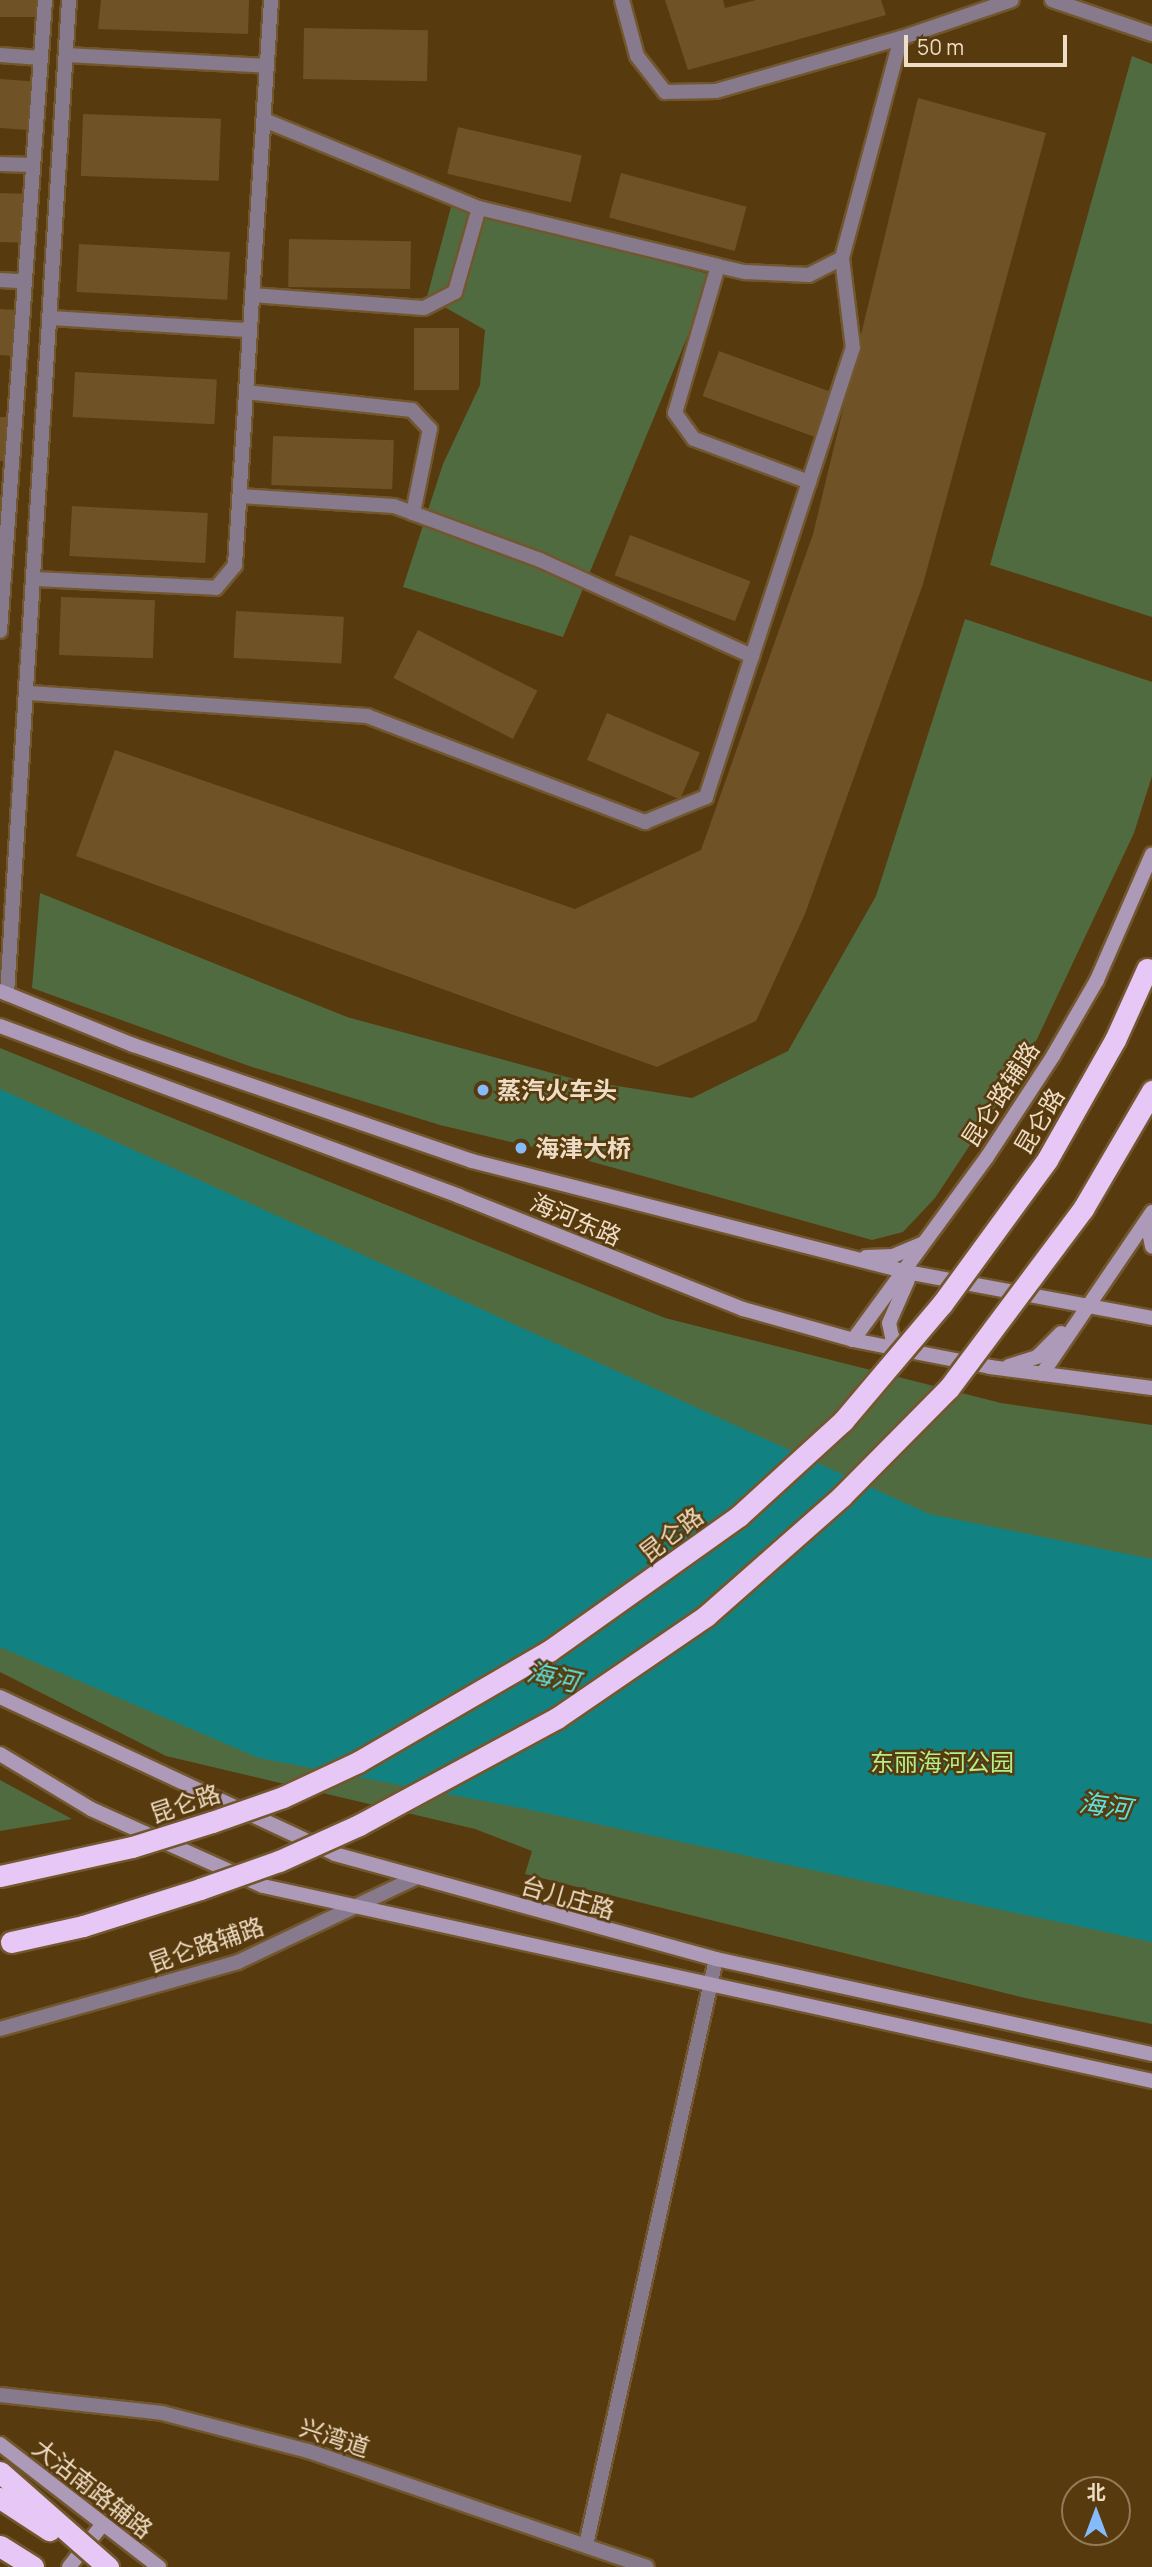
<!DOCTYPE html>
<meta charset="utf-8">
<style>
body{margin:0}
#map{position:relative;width:1152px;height:2567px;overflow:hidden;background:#573a0d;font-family:Manrope,"Noto Sans SC",sans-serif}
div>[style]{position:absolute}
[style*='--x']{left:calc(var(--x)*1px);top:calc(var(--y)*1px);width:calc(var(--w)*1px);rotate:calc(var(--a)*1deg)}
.green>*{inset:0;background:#516b40}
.water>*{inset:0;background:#118281}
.building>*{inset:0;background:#705227;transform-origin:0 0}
.roads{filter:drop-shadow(2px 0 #72572e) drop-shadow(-2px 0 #72572e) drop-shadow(0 2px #72572e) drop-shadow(0 -2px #72572e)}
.street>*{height:14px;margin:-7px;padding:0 7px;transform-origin:7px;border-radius:7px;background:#877a8d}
.secondary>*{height:14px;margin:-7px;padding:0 7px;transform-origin:7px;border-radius:7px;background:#ad9ab8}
.highway>*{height:21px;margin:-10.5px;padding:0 10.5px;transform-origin:10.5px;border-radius:10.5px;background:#e6c7f6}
.bridges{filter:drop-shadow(2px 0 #72572e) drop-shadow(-2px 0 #72572e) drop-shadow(0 2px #72572e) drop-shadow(0 -2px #72572e)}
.highway-bridge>*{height:21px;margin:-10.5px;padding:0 10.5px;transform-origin:10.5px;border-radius:10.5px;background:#e6c7f6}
.dots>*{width:19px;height:19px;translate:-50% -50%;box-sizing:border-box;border:4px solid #573a0d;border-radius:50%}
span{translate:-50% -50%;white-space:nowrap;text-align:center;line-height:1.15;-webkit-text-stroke:5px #573a0d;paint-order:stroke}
.poi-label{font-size:24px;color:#eeddc6;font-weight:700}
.left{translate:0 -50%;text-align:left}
.street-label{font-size:24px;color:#eeddc6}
.park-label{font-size:24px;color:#b3ef8b}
.water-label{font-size:26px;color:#5de1df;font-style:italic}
.north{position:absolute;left:1061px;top:2476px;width:70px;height:70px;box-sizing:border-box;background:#573a0d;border:2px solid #937b57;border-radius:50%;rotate:0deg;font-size:19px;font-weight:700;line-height:28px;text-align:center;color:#eeddc6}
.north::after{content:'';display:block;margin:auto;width:24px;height:32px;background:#86bbfb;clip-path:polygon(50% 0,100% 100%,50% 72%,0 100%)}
.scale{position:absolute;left:904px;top:35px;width:163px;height:32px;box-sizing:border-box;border:4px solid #eeddc6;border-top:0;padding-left:9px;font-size:21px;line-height:24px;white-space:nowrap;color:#eeddc6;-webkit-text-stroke:5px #573a0d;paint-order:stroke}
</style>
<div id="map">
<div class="green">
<div style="clip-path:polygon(1132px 56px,1152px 64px,1152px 617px,990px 565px)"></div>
<div style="clip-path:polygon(451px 207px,713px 275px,563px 637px,403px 587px,443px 464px,480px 385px,485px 330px,427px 297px)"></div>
<div style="clip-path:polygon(965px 619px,1152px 682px,1152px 776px,1134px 833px,1029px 1056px,935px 1198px,903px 1232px,872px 1240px,582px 1159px,440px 1125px,252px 1067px,32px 988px,40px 893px,347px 1017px,574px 1079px,692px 1098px,788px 1051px,876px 896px)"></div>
<div style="clip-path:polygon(0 1048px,665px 1318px,1001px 1403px,1152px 1425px,1152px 2024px,1025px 1998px,525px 1874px,532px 1851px,475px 1829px,166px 1756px,0 1672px)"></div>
<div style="clip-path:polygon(0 1780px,72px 1819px,0 1831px)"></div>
</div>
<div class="water">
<div style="clip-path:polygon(0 1089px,929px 1514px,1152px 1559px,1152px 1942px,526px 1809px,259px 1758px,0 1647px)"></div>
</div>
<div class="building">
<div style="left:0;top:0;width:44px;height:17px"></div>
<div style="clip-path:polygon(101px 0,249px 0,248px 34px,98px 29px)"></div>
<div style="clip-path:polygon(665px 0,723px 0,725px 8px,756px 0,881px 0,886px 15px,688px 70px)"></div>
<div style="left:304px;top:28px;width:124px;height:51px;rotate:1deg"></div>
<div style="left:0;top:79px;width:31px;height:49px;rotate:4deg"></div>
<div style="clip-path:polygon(918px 98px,1046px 133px,923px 584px,805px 914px,756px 1021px,657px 1067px,76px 856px,115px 750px,575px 909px,701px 850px,813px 534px)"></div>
<div style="left:83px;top:114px;width:138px;height:62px;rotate:2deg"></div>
<div style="left:458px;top:127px;width:127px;height:48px;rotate:13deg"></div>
<div style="left:621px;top:173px;width:130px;height:46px;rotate:15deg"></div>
<div style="left:0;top:193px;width:24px;height:49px;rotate:2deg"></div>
<div style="left:289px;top:239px;width:122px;height:48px;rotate:1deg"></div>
<div style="left:79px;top:244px;width:151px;height:48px;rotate:3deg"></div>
<div style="clip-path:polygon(0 309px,17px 310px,14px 356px,0 355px)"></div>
<div style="left:414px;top:328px;width:45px;height:62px"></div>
<div style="left:719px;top:351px;width:124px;height:48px;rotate:20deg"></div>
<div style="left:75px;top:372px;width:142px;height:45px;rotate:3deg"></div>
<div style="clip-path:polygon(0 417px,12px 417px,9px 462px,0 461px)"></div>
<div style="left:273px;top:436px;width:121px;height:49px;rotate:2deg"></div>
<div style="left:72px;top:506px;width:136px;height:50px;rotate:3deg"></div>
<div style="left:630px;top:535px;width:129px;height:43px;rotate:21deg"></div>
<div style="left:61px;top:597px;width:94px;height:58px;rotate:2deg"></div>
<div style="left:236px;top:611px;width:108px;height:47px;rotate:3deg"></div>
<div style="left:418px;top:630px;width:134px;height:54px;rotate:27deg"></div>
<div style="left:607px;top:713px;width:101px;height:51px;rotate:23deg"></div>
</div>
<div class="roads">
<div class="street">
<div style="--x:622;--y:0;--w:58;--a:75"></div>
<div style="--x:637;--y:56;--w:46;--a:52.1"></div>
<div style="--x:665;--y:92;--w:51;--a:-1.1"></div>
<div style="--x:716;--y:91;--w:192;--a:-16"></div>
<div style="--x:901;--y:38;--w:117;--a:-18.9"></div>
<div style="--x:1052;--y:0;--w:106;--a:18.8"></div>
<div style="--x:0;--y:55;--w:41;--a:4.2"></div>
<div style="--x:66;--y:55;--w:201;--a:3.1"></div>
<div style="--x:264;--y:120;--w:232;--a:22.3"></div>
<div style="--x:479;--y:208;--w:246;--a:13.6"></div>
<div style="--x:718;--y:266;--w:28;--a:13"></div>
<div style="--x:745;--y:272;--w:64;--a:2.7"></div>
<div style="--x:809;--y:275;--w:37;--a:-27"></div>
<div style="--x:0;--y:164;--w:32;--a:2"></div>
<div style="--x:718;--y:266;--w:153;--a:106.3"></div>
<div style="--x:675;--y:413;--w:32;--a:54"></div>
<div style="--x:694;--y:439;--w:123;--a:20.5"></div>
<div style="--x:0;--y:280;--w:22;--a:3"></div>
<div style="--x:252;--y:295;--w:172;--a:4.3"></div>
<div style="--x:424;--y:308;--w:35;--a:-27"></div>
<div style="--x:455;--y:292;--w:87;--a:-74.1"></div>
<div style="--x:51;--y:318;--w:199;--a:3.5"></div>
<div style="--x:246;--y:392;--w:167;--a:6.2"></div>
<div style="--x:412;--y:410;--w:26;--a:47"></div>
<div style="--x:430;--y:429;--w:86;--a:101.4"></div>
<div style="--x:240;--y:496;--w:154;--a:3.7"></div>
<div style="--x:394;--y:506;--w:156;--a:20.3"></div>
<div style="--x:540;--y:560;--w:233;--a:24.4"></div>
<div style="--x:35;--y:579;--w:181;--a:2.8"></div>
<div style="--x:216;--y:588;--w:30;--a:-50"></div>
<div style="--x:235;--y:565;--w:566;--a:-86.35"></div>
<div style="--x:0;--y:631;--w:633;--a:-85.92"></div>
<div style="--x:29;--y:693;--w:339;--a:3.9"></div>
<div style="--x:367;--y:716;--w:298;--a:20.9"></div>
<div style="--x:645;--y:822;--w:66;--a:-22.3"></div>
<div style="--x:706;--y:797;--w:472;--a:-71.9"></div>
<div style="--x:853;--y:348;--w:91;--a:-97"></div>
<div style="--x:842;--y:258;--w:228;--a:-75"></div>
<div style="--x:7;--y:994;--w:996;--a:-86.43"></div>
<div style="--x:0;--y:2029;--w:247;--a:-15.7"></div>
<div style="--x:238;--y:1962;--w:198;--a:-25.4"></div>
<div style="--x:0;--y:2395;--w:163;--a:6.3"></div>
<div style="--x:162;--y:2413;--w:151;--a:14.6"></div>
<div style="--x:308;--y:2451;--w:358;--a:18.9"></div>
<div style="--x:586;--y:2545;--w:600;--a:-77.49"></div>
</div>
<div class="secondary">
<div style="--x:0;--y:991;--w:144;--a:22.1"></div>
<div style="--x:133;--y:1045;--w:358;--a:18.9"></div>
<div style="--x:472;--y:1161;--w:454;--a:14.3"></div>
<div style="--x:912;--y:1273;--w:244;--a:10.6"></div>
<div style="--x:0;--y:1026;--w:489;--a:20.3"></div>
<div style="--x:459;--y:1196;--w:306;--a:21.7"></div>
<div style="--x:743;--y:1309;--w:114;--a:15.7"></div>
<div style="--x:853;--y:1340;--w:140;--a:11.1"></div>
<div style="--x:990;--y:1367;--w:163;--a:7.4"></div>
<div style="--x:1147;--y:1221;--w:26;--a:79"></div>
<div style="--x:866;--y:1257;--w:27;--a:-2"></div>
<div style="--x:893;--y:1256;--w:33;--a:-23"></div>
<div style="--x:853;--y:1340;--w:227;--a:-53.8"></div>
<div style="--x:987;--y:1157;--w:121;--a:-56.8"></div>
<div style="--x:1053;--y:1056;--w:88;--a:-59.9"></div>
<div style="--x:1097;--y:980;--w:137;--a:-66.4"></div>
<div style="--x:906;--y:1350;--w:19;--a:-137"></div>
<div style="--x:892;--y:1337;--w:14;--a:-102"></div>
<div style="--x:889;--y:1323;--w:47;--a:-66.2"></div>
<div style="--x:1009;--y:1366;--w:29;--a:-18"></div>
<div style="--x:1037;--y:1357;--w:34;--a:-45"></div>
<div style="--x:1042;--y:1374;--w:196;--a:-55.8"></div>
<div style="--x:0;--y:1697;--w:370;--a:25.1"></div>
<div style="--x:335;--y:1854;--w:395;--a:15.4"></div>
<div style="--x:716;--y:1959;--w:446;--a:12.3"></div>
<div style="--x:0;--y:1754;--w:106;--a:31.1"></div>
<div style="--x:91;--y:1809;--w:188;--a:24.1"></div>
<div style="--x:263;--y:1886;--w:910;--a:12.37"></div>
<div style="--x:0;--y:2444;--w:201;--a:37.7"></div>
<div style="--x:69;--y:2567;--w:53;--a:-51.8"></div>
</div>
<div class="highway">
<div style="--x:0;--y:2546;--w:39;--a:32"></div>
</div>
</div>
<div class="bridges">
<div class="highway-bridge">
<div style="--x:0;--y:1876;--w:135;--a:-12.4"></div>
<div style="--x:132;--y:1847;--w:84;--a:-17.4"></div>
<div style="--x:212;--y:1822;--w:75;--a:-19.4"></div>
<div style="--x:283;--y:1797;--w:83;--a:-25"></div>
<div style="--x:358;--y:1762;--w:221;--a:-30.2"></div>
<div style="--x:549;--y:1651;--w:233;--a:-35.4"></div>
<div style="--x:739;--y:1516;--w:141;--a:-42.4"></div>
<div style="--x:843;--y:1421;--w:153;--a:-49.8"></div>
<div style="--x:942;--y:1304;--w:178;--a:-53.9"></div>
<div style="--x:1047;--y:1160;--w:138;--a:-60.5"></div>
<div style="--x:1115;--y:1040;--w:78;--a:-65.7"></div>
<div style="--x:11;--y:1942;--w:74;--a:-12.5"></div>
<div style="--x:83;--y:1926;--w:123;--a:-17.5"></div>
<div style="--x:200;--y:1889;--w:84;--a:-19.5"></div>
<div style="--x:279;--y:1861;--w:88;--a:-24.2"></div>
<div style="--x:359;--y:1825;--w:225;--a:-28.4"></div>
<div style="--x:557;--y:1718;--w:181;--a:-34.4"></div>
<div style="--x:706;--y:1616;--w:181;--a:-41.4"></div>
<div style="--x:842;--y:1496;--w:152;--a:-45.3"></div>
<div style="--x:949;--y:1388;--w:224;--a:-53.2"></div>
<div style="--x:1083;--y:1209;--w:137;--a:-59.7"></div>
<div style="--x:0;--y:2472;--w:144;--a:41.3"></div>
<div style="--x:0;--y:2498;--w:59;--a:33.1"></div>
</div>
</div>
<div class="dots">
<div style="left:483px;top:1090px;background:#86bbfb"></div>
<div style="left:521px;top:1148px;background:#86bbfb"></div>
</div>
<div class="poi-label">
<span class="left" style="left:497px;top:1090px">蒸汽火车头</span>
<span class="left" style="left:535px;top:1148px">海津大桥</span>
</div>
<div class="street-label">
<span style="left:1000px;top:1094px;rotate:-57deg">昆仑路辅路</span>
<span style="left:1039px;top:1121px;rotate:-59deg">昆仑路</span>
<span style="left:576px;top:1219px;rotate:23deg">海河东路</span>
<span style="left:671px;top:1534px;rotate:-37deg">昆仑路</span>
<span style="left:185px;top:1803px;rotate:-18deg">昆仑路</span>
<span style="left:568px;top:1897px;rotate:16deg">台儿庄路</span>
<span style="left:206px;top:1944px;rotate:-19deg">昆仑路辅路</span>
<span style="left:335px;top:2437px;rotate:18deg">兴湾道</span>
<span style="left:93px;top:2488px;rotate:38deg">大沽南路辅路</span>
</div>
<div class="park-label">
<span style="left:942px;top:1762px">东丽海河公园</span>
</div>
<div class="water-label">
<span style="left:553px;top:1677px;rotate:13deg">海河</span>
<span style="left:1105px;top:1806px;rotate:8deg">海河</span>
</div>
<div class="north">北</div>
<div class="scale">50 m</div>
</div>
